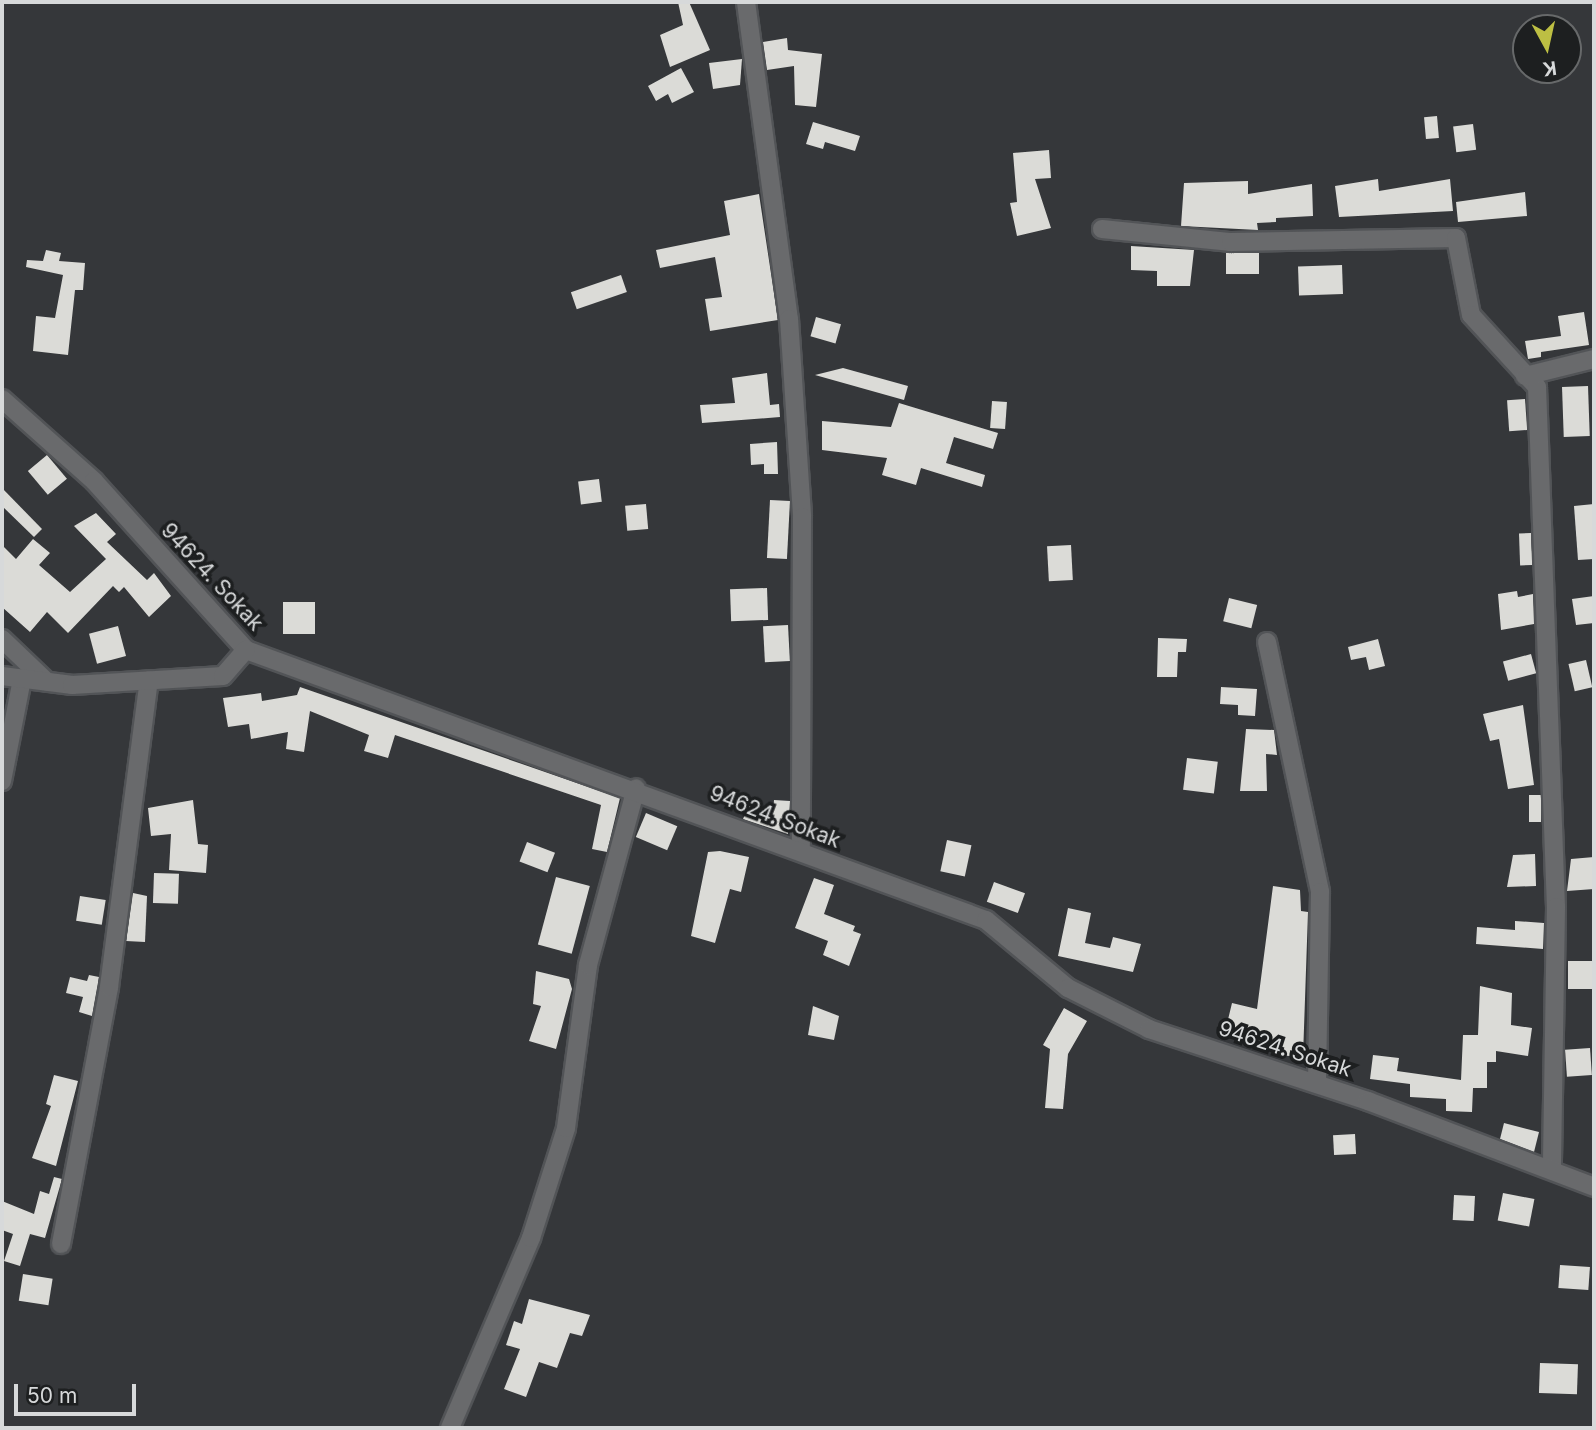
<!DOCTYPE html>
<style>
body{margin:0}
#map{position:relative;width:1596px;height:1430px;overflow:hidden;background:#35373a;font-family:Inter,sans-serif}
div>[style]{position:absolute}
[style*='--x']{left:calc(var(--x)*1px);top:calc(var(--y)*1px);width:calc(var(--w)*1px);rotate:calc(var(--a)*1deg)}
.building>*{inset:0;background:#dbdbd7;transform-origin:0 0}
.roads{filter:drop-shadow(2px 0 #525457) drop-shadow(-2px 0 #525457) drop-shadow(0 2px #525457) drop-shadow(0 -2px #525457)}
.minor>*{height:18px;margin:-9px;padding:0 9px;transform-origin:9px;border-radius:9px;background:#696a6c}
.tertiary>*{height:18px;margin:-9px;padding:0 9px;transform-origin:9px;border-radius:9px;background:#696a6c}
span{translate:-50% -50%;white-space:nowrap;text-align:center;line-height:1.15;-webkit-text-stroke:7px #1d1f20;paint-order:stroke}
.street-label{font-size:21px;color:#d7d9da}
.frame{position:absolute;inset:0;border:4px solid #d7d9da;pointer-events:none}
.north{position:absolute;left:1512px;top:14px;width:70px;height:70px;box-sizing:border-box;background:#1d1f20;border:2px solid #67696a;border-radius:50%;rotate:172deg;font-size:19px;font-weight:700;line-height:28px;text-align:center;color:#d7d9da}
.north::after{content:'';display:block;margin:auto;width:24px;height:32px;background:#bdbf43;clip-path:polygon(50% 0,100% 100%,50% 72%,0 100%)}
.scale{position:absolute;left:14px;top:1384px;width:122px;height:32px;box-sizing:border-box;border:4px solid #d7d9da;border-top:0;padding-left:9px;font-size:21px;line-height:24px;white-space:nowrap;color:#d7d9da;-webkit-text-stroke:5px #1d1f20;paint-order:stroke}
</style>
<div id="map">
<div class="building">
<div style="clip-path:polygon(678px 2px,689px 2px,710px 50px,670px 67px,660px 35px,683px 25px)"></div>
<div style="clip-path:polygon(787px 38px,788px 50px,822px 54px,816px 107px,795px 105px,794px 66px,767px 70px,763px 42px)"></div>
<div style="clip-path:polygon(742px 59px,740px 85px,713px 89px,709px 63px)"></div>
<div style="clip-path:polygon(681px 68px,694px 92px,672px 103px,668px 94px,656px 101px,648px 86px)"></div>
<div style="left:1437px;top:116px;width:22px;height:13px;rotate:85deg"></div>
<div style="clip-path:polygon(813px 122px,860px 136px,855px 151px,825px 142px,823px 149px,806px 144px)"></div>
<div style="left:1473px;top:124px;width:26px;height:20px;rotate:83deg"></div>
<div style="clip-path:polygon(1049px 150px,1051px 178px,1035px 179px,1051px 228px,1017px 236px,1010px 203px,1017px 202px,1013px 153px)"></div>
<div style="clip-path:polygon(1378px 179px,1379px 191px,1450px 179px,1453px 211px,1339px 217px,1335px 186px)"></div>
<div style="clip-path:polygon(1248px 181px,1248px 194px,1312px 184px,1313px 216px,1276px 218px,1276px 222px,1257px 223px,1258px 230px,1181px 226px,1184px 183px)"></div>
<div style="clip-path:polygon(1525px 192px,1527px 216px,1458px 222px,1456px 202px)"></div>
<div style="clip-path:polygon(759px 194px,778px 320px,710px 331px,705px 299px,722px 297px,715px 257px,660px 268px,656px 250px,730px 235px,724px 201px)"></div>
<div style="clip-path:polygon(1131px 246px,1194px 250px,1190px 286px,1157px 286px,1157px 271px,1131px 270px)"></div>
<div style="clip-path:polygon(46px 250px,61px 253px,59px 261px,85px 263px,83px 290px,75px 290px,68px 355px,33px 351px,36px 316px,55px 318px,63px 275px,26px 267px,27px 260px,43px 261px)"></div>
<div style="left:1226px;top:253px;width:33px;height:21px"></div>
<div style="left:1342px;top:265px;width:29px;height:44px;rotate:88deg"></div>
<div style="left:621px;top:275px;width:18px;height:53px;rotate:71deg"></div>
<div style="clip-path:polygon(1584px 312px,1589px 345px,1541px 352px,1541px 357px,1528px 359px,1525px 341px,1561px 336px,1558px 316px)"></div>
<div style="left:816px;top:317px;width:26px;height:20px;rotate:16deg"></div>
<div style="clip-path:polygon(843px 368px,908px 386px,904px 400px,815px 375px)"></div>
<div style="clip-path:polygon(767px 373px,770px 405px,779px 404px,780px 417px,702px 423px,700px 405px,735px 403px,732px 378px)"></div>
<div style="left:1588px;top:386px;width:50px;height:26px;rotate:88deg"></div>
<div style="left:1525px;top:399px;width:31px;height:18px;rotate:86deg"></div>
<div style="left:992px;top:401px;width:15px;height:27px;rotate:4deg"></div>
<div style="clip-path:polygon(899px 403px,998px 433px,993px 449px,954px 437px,946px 463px,985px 475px,982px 487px,921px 468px,916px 485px,882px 475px,887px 458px,822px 450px,822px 421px,891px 427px)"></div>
<div style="clip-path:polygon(777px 442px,778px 474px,764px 474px,764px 464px,751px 465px,750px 444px)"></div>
<div style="left:47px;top:455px;width:31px;height:25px;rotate:50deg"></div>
<div style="left:599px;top:479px;width:23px;height:21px;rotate:83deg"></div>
<div style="clip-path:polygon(2px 488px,42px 529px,34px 537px,2px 506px)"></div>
<div style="left:770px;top:500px;width:20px;height:58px;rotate:3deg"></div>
<div style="left:646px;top:504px;width:25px;height:21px;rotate:85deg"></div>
<div style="clip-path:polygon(1594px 504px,1594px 559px,1578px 560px,1574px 506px)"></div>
<div style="clip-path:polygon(96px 513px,116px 534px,107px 542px,147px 580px,154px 573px,171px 596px,149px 617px,124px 587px,119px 592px,113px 586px,68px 633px,47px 612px,30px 632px,2px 607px,2px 545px,16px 559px,33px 539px,50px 553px,39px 565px,70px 592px,106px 559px,74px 526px)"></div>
<div style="left:1531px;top:533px;width:32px;height:12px;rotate:88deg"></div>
<div style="left:1071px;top:545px;width:35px;height:24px;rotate:87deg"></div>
<div style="left:767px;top:588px;width:32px;height:37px;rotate:88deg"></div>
<div style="clip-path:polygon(1517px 591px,1518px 597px,1533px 594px,1534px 624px,1501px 630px,1498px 594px)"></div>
<div style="clip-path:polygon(1594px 596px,1594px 623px,1576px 625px,1572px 599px)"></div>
<div style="left:1229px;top:598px;width:29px;height:24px;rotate:14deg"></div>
<div style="left:283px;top:602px;width:32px;height:32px"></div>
<div style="left:788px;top:625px;width:36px;height:25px;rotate:87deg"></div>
<div style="left:118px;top:626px;width:31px;height:30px;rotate:75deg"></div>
<div style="clip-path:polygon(1158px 638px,1187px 639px,1186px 652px,1178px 652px,1177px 677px,1157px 677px)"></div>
<div style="clip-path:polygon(1378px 639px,1385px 666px,1369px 670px,1366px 657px,1351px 660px,1348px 647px)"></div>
<div style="left:1531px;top:654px;width:20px;height:29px;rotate:75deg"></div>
<div style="left:1586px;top:660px;width:28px;height:18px;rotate:77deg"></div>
<div style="clip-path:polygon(300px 687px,620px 798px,607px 852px,592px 849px,601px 805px,395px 735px,388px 758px,364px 751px,369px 735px,310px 711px,304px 752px,286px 749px,288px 732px,251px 739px,249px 724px,228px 727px,223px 698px,261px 693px,262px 701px,297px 695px)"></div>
<div style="clip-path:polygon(1221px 687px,1257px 689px,1255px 716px,1238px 715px,1238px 705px,1220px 704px)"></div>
<div style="clip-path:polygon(1523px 705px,1534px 785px,1508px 789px,1499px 739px,1490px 741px,1483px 714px)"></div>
<div style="clip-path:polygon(1246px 729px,1274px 730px,1277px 755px,1266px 754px,1267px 791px,1240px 791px)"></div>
<div style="left:1187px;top:758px;width:31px;height:32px;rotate:7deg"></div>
<div style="left:1529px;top:795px;width:12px;height:27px"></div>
<div style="clip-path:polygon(193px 800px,198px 844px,208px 845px,206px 873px,169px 870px,171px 834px,151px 836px,148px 808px)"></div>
<div style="clip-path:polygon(774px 800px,790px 801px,788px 834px,743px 819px,750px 803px,773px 812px)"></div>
<div style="left:646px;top:813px;width:34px;height:26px;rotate:23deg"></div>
<div style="left:947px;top:840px;width:25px;height:32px;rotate:12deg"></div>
<div style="left:527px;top:842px;width:30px;height:21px;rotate:21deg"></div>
<div style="clip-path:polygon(720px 851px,749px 857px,741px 892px,730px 889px,715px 943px,691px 936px,708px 852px)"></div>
<div style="clip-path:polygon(1535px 854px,1536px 886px,1507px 887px,1513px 855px)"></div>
<div style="clip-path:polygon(1594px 857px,1594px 889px,1567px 891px,1571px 859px)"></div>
<div style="left:154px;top:873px;width:25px;height:30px;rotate:2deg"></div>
<div style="left:556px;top:877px;width:35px;height:70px;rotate:15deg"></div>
<div style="clip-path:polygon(814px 878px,834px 885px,824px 914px,855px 926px,853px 931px,861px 934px,849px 966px,823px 955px,828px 941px,795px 928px)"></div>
<div style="left:994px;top:882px;width:33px;height:21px;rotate:20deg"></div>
<div style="clip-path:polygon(1273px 886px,1300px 890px,1301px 911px,1308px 912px,1303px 1057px,1277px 1055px,1278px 1045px,1225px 1032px,1232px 1003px,1257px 1009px)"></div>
<div style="clip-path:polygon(133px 893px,147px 896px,145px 942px,126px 941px)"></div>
<div style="left:80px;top:896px;width:26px;height:25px;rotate:9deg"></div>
<div style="clip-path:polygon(1068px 908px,1091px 913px,1085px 943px,1110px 948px,1113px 937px,1141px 944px,1133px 972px,1058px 956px)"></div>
<div style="clip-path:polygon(1515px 921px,1544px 923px,1543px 949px,1476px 944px,1477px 927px,1515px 930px)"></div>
<div style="left:1594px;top:961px;width:28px;height:26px;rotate:90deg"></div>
<div style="clip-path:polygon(536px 971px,569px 979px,572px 989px,556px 1049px,529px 1041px,541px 1006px,533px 1004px)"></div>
<div style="clip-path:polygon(89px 975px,99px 977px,92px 1016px,79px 1012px,83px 997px,66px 993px,70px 977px,87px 981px)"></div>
<div style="clip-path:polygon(1480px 986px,1512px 993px,1511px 1025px,1532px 1028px,1528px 1056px,1496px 1051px,1496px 1062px,1487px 1062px,1487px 1088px,1473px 1088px,1472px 1112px,1446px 1111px,1446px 1099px,1410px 1097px,1410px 1084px,1370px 1079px,1373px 1055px,1399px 1058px,1397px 1071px,1461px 1080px,1463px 1035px,1478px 1035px)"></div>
<div style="clip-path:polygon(813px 1006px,839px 1016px,834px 1040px,808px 1035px)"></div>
<div style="clip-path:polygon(1064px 1008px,1087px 1021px,1068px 1054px,1063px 1109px,1045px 1108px,1050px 1049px,1043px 1045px)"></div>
<div style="left:1590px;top:1048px;width:27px;height:25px;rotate:86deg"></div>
<div style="clip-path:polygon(54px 1075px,78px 1081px,56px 1166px,32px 1158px,51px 1106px,46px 1104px)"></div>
<div style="clip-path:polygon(1504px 1123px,1539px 1132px,1534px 1152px,1500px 1139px)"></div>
<div style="left:1355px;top:1134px;width:20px;height:22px;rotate:87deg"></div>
<div style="clip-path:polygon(54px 1177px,62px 1179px,45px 1238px,30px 1234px,20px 1266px,4px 1261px,13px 1234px,2px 1230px,2px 1201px,34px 1214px,40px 1191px,49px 1194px)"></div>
<div style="left:1503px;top:1193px;width:32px;height:28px;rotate:11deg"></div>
<div style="left:1454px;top:1195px;width:21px;height:25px;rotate:3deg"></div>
<div style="left:1560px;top:1265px;width:30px;height:23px;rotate:4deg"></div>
<div style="left:23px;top:1274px;width:30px;height:27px;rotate:9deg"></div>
<div style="clip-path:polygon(529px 1299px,590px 1315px,582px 1336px,570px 1333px,557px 1368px,539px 1362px,526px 1397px,504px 1389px,520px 1349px,506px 1345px,514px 1321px,522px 1324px)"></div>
<div style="left:1540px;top:1363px;width:38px;height:30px;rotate:2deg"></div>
</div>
<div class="roads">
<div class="minor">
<div style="--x:746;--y:2;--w:320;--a:82.3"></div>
<div style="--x:789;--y:319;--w:198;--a:86.2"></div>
<div style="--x:802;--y:517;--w:334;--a:90.2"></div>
<div style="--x:1102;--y:229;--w:130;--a:5.8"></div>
<div style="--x:1231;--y:242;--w:225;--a:-1"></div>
<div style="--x:1456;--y:238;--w:78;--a:79"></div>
<div style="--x:1471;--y:315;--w:98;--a:47.5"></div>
<div style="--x:1537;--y:387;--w:520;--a:87.91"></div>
<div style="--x:1556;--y:907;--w:263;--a:90.9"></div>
<div style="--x:1525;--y:376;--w:71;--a:-13.8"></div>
<div style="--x:2;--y:639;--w:62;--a:43.7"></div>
<div style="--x:1267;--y:642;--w:256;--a:78"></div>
<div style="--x:1320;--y:892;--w:192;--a:90.9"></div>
<div style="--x:2;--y:781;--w:104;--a:-78.9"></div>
<div style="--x:61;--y:1244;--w:261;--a:-79.4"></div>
<div style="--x:109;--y:987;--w:309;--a:-82.6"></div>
<div style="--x:450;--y:1428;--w:207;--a:-66.9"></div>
<div style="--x:531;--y:1238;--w:115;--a:-72.3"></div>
<div style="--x:566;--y:1128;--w:164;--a:-82.3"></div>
<div style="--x:588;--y:965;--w:183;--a:-74.8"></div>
</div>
<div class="tertiary">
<div style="--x:2;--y:399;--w:123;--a:41.7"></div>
<div style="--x:94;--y:481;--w:227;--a:48"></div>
<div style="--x:246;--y:650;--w:788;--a:20.05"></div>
<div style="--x:986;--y:920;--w:107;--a:39.7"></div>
<div style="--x:1068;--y:988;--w:91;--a:26.8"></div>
<div style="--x:1149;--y:1029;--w:231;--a:18.2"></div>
<div style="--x:1368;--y:1101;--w:242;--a:20.8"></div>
<div style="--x:2;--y:676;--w:71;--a:7.3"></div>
<div style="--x:72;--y:685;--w:151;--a:-3.4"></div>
<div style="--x:223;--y:676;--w:35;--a:-49"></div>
</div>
</div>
<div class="street-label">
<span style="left:212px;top:577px;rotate:47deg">94624. Sokak</span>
<span style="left:775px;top:817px;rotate:21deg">94624. Sokak</span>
<span style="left:1285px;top:1049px;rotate:18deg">94624. Sokak</span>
</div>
<div class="frame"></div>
<div class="north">K</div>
<div class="scale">50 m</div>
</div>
